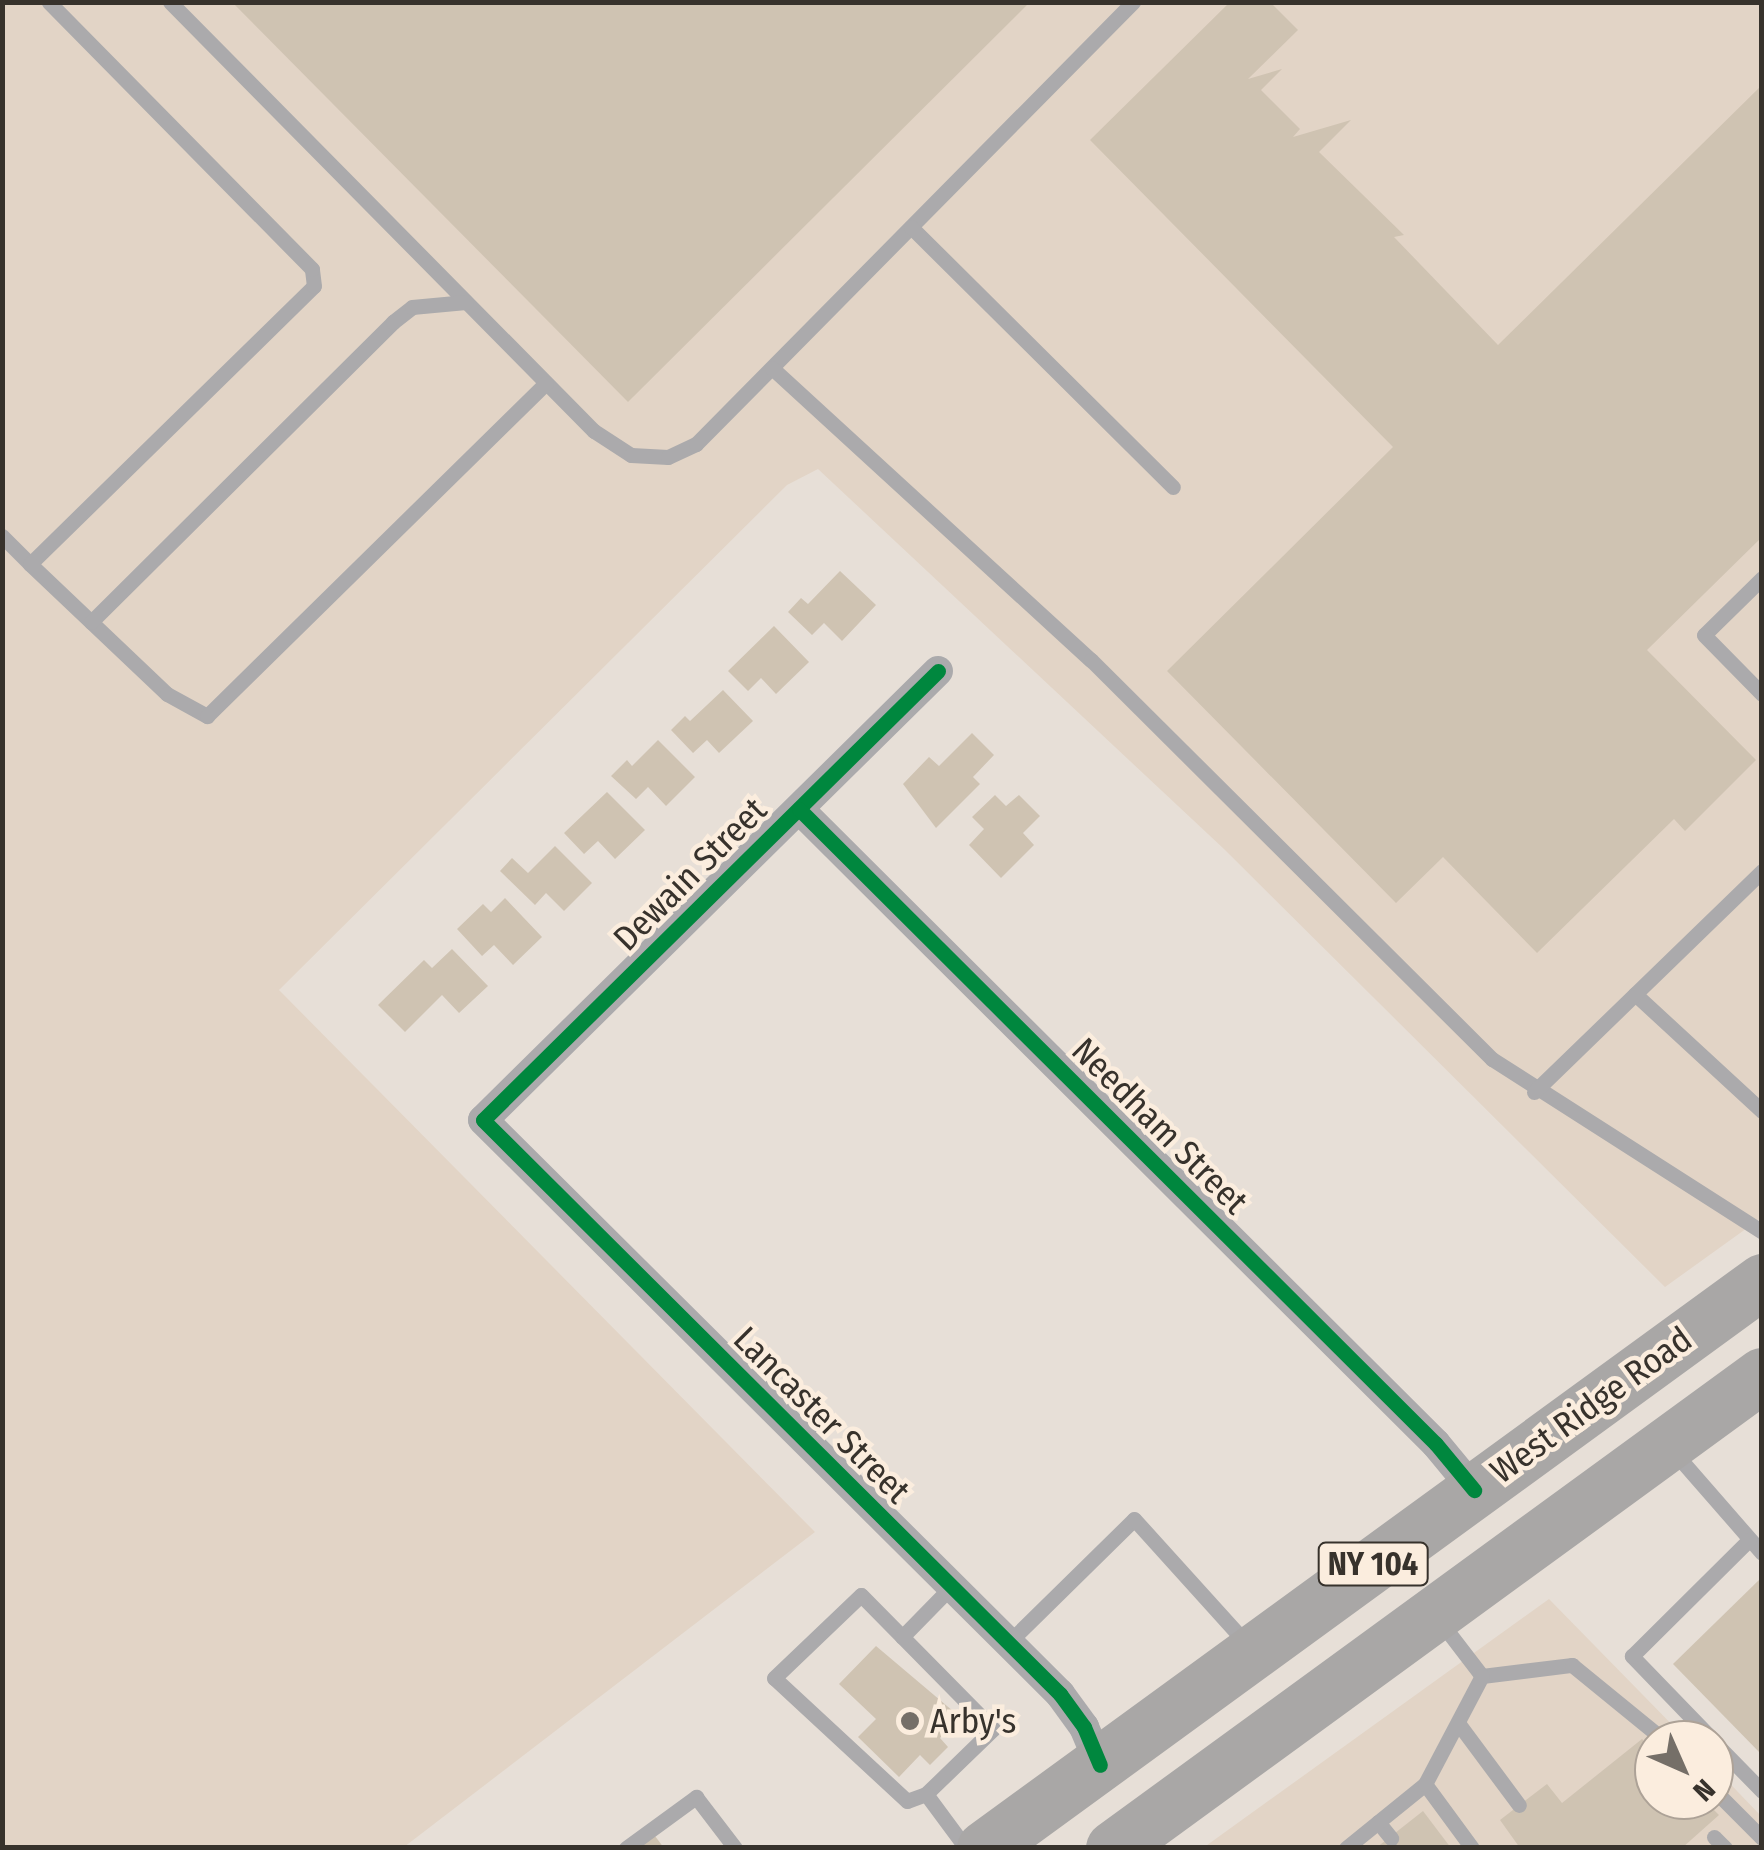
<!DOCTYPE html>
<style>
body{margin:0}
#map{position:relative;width:1764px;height:1850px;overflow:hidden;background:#e7dfd7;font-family:"Fira Sans Condensed",sans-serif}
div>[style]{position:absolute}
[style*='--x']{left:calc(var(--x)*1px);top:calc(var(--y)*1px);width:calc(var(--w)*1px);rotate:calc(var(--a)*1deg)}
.built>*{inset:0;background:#e2d4c6}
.building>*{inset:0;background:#cfc3b2}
.lane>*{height:15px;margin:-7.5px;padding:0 7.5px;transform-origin:7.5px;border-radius:7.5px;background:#abaaac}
.street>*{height:30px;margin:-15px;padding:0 15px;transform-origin:15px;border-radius:15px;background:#abaaac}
.highway>*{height:55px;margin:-27.5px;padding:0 27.5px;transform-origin:27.5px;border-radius:27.5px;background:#a9a7a6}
.cycleway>*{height:15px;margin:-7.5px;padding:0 7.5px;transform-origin:7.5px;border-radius:7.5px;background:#00873e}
.dots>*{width:28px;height:28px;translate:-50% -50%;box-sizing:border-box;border:5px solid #fbedde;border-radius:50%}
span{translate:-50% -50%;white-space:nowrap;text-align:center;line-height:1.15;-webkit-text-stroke:9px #fbedde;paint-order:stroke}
.shield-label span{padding:2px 8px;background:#fbedde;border:2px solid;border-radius:8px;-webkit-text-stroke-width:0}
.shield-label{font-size:32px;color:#37322c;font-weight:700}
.street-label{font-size:35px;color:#37322c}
.poi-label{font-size:35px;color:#37322c}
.left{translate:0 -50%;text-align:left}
.frame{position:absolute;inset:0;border:5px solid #37322c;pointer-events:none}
.north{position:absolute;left:1634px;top:1720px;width:100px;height:100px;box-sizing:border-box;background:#fbedde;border:2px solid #ada297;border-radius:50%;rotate:135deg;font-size:28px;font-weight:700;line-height:40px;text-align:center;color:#37322c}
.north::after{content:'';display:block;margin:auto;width:35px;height:45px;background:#756f68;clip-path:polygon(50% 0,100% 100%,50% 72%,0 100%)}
</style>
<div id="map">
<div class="built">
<div style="clip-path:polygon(3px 3px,1761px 3px,1761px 1218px,1665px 1287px,1224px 849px,818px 469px,787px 485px,279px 990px,815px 1532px,404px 1847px,3px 1848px)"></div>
<div style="clip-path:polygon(1549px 1599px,1687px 1740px,1654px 1740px,1654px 1800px,1714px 1800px,1714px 1767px,1761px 1816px,1761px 1847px,1203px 1848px)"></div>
</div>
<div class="building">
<div style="clip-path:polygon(232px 2px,1030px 2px,628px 402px)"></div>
<div style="clip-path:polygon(1230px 2px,1270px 2px,1298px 30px,1248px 79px,1282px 69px,1261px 90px,1300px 129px,1293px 137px,1351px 120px,1319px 152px,1404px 235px,1394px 237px,1498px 345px,1762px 85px,1762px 537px,1647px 650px,1756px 760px,1685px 831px,1674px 819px,1537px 953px,1443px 857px,1396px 903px,1167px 671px,1393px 447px,1090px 140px)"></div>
<div style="clip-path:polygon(840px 571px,876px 605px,842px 641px,824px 623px,812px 635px,788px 612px,801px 598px,808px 604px)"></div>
<div style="clip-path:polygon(774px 626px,809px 662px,776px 694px,761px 678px,748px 691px,728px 671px)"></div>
<div style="clip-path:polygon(723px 690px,753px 721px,719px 753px,707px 740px,693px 753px,671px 730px,685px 716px,690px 721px)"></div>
<div style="clip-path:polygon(972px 733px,994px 755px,973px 777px,980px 784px,936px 828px,903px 784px,929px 757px,939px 766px)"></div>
<div style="clip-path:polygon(658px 740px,695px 777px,666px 806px,648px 787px,636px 799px,611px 776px,627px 760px,632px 766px)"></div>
<div style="clip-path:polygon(607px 792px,645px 830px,615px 859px,598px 841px,584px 854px,564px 833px)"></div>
<div style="clip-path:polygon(995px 795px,1006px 806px,1019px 795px,1040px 816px,1023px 833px,1034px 845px,1001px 878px,969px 845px,984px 829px,972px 817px)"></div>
<div style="clip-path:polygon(555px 846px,592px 883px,564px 911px,546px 893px,535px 905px,500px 871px,512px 858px,528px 873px)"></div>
<div style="clip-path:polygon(505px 898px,542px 937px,513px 965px,494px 945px,482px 956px,457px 929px,483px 904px,491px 912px)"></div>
<div style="clip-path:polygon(452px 949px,488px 986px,459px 1013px,442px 995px,405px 1032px,378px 1005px,424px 960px,432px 968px)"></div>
<div style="clip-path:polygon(1759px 1580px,1762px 1582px,1762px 1755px,1673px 1664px)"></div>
<div style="clip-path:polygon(876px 1646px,960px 1717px,940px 1738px,948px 1747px,930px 1765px,920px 1755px,899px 1777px,858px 1737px,876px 1719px,839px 1684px)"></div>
<div style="clip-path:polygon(1642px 1739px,1654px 1751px,1654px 1800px,1704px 1800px,1719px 1815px,1682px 1848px,1520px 1848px,1500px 1820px,1547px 1784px,1562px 1803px)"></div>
<div style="clip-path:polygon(1423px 1811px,1451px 1848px,1376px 1848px)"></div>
<div style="clip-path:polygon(652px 1832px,664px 1848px,632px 1848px)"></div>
</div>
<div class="lane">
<div style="--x:170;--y:2;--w:603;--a:45.34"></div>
<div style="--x:594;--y:431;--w:44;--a:33"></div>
<div style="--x:631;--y:455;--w:37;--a:3"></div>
<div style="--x:668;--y:457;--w:31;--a:-25"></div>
<div style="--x:696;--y:444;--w:622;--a:-45.33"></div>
<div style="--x:911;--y:227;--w:369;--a:44.8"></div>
<div style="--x:772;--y:368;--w:432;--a:42.5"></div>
<div style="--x:1091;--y:660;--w:566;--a:44.86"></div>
<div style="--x:1492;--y:1059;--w:321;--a:32.6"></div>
<div style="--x:2;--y:536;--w:40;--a:45"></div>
<div style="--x:30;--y:564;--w:397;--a:-44.4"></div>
<div style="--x:314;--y:286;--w:17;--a:-97"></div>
<div style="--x:312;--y:269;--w:375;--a:-134.6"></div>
<div style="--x:30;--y:564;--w:189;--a:43.5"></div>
<div style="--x:167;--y:694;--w:46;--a:28.8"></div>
<div style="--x:207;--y:716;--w:475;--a:-44.5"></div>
<div style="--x:1762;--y:578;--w:81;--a:135.5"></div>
<div style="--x:1704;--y:635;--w:83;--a:45.5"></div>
<div style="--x:91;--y:622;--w:426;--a:-44.8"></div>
<div style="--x:393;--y:322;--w:24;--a:-38"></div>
<div style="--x:412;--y:307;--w:54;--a:-5.3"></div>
<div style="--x:1635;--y:994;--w:173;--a:42.7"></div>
<div style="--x:1534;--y:1092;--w:318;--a:-44.1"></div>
<div style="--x:1673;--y:1451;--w:135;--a:48.9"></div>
<div style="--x:861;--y:1595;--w:188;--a:45.4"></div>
<div style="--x:993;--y:1729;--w:93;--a:135.9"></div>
<div style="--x:926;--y:1794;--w:20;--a:160"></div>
<div style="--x:907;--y:1801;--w:181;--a:-137.2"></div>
<div style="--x:774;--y:1678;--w:120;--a:-43.7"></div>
<div style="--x:1439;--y:1620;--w:71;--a:52.5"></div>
<div style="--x:902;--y:1637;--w:71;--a:-45.6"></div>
<div style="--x:1009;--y:1642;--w:175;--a:-44.5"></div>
<div style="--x:1134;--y:1519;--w:170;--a:47.9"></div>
<div style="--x:1482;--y:1676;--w:91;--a:-7"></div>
<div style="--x:1572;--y:1665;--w:119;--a:39.2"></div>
<div style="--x:1458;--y:1723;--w:102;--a:53.4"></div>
<div style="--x:1713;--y:1740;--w:117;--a:-134"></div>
<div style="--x:1632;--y:1656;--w:165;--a:-44.8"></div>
<div style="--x:1714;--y:1742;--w:69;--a:45.6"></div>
<div style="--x:1425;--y:1784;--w:79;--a:53.7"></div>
<div style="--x:1714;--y:1790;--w:68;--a:45"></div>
<div style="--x:926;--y:1794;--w:67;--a:53.5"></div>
<div style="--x:1378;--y:1822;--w:21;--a:51"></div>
<div style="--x:1714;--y:1837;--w:16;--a:45"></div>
<div style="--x:626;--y:1848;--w:87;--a:-36.1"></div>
<div style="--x:696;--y:1797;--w:64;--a:52.6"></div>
<div style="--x:1346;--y:1848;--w:102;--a:-39"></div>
<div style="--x:1425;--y:1784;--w:122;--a:-62.2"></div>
</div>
<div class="street">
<div style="--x:938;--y:671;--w:639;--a:135.38"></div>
<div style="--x:483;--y:1120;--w:814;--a:44.85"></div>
<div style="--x:1060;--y:1694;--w:41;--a:54"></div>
<div style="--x:1084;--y:1727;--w:41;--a:67.2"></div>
<div style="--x:799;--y:809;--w:899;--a:44.91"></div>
<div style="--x:1436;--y:1444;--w:60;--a:50.4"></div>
</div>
<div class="highway">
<div style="--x:984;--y:1848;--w:963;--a:-36.08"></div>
<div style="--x:1113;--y:1848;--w:803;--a:-36.09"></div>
</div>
<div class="cycleway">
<div style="--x:938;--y:671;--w:639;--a:135.38"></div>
<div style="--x:483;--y:1120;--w:814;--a:44.85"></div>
<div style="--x:1060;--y:1694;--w:41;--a:54"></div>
<div style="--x:1084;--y:1727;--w:41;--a:67.2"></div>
<div style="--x:799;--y:809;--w:899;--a:44.91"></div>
<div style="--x:1436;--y:1444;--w:60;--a:50.4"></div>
</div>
<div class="dots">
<div style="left:910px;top:1721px;background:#756f68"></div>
</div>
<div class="shield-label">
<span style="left:1373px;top:1564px">NY 104</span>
</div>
<div class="street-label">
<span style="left:690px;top:874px;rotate:-45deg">Dewain Street</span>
<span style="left:1160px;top:1126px;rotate:45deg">Needham Street</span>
<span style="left:1591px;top:1405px;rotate:-36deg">West Ridge Road</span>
<span style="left:822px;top:1415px;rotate:45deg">Lancaster Street</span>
</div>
<div class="poi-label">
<span class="left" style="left:930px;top:1721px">Arby's</span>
</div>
<div class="frame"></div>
<div class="north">N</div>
</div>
